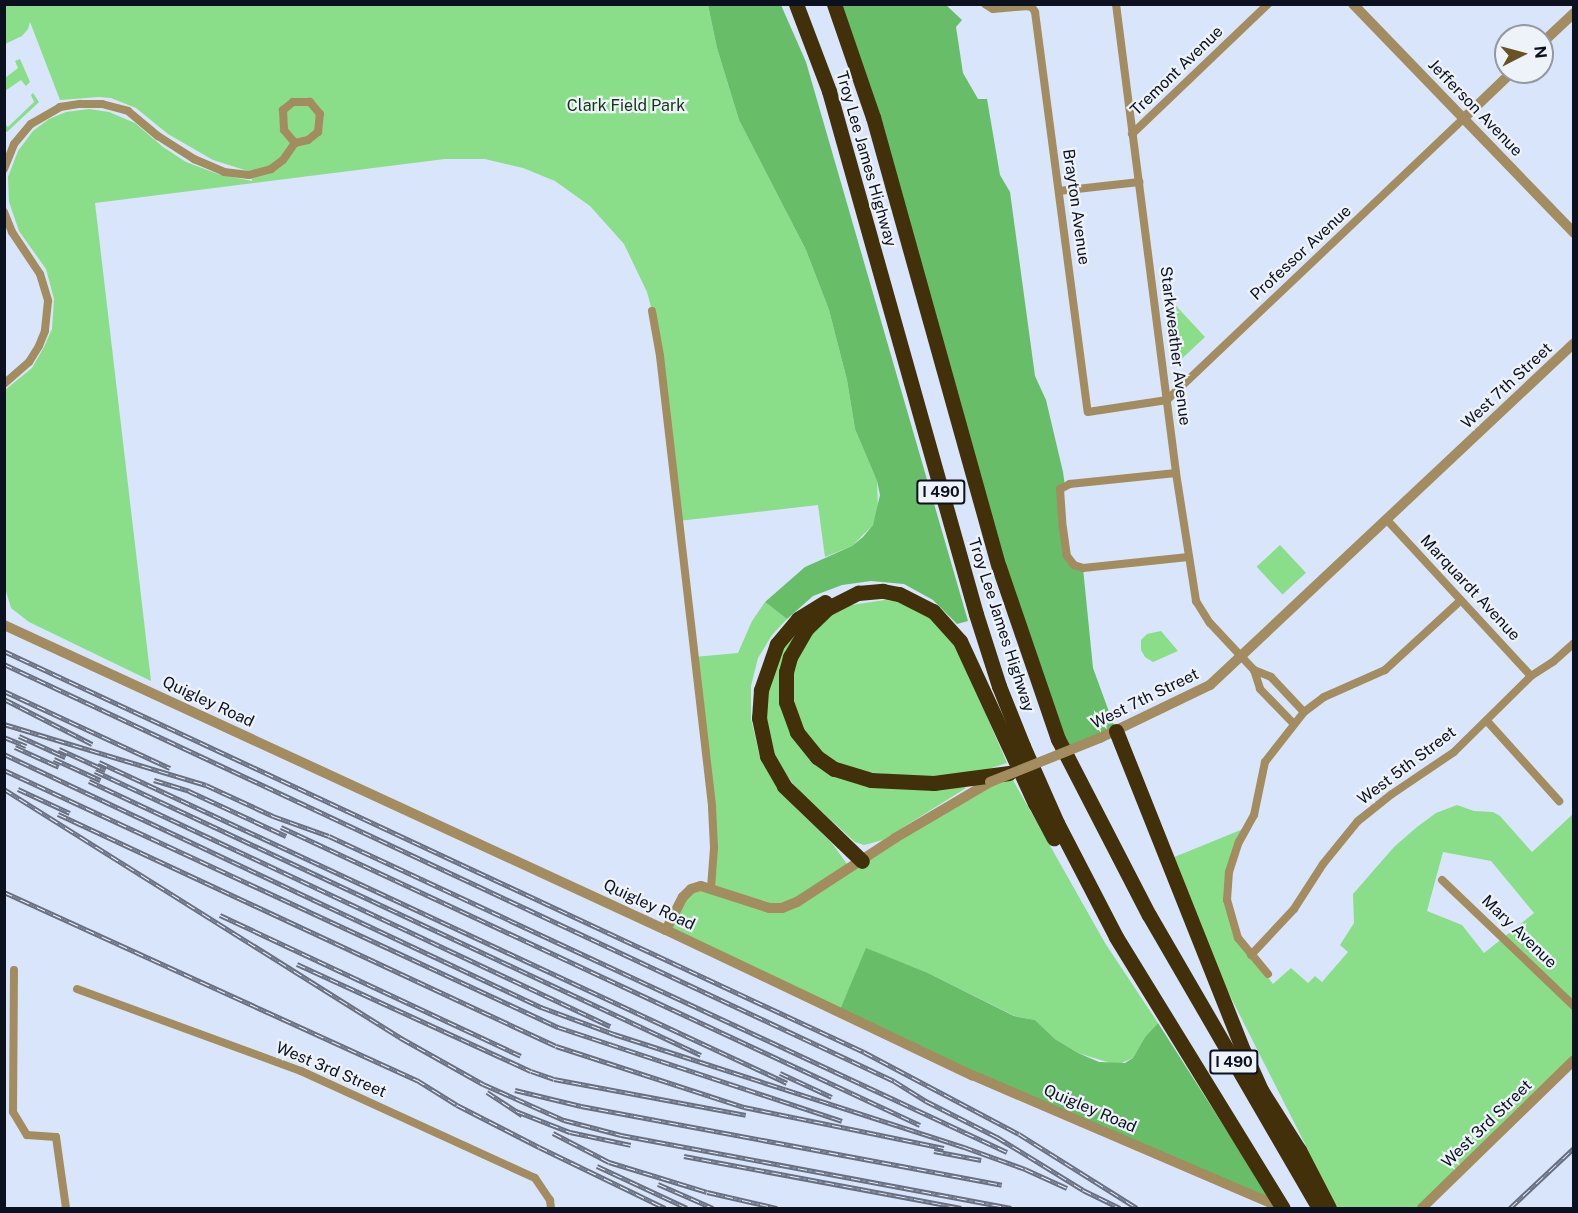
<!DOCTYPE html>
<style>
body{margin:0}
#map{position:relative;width:1578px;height:1213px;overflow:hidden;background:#d9e5fb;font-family:"Public Sans",sans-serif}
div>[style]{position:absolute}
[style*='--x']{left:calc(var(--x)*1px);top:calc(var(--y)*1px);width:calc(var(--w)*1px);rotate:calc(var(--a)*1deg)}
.green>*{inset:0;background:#8add89;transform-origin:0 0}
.forest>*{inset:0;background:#67bd68}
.minor>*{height:8px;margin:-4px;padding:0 4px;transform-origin:4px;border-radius:4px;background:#a28c60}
.tertiary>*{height:10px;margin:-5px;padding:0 5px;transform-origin:5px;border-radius:5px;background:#a28c60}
.motorway>*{height:15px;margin:-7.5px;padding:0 7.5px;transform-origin:7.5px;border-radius:7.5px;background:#413009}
.rail>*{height:5px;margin-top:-2.5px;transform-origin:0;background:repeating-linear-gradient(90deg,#eef2f9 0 9px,#676f80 0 18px);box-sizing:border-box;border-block:2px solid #676f80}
.tertiary-bridge>*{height:10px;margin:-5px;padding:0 5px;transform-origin:5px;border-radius:5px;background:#a28c60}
span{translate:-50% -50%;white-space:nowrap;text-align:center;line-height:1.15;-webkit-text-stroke:4.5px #eef2f9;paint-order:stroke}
.shield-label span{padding:2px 4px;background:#eef2f9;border:2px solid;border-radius:4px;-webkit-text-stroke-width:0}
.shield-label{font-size:15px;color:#0b111e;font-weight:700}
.street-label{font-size:16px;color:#0b111e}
.park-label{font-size:16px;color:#123513}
.frame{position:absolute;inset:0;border:6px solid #0b111e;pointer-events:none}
.north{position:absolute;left:1494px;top:24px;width:60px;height:60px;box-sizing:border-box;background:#eef2f9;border:2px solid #9398a1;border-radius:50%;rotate:84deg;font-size:16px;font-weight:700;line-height:24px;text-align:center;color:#0b111e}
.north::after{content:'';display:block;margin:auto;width:21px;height:27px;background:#695323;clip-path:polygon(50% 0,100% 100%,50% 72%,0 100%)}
</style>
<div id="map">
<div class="green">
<div style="clip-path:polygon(5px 5px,708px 5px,717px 48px,739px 120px,806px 250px,829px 310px,847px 380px,855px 429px,877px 481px,878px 509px,873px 525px,852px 546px,825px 557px,818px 505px,678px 521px,655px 322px,647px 292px,624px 244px,590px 206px,555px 181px,523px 168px,485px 159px,445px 159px,95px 203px,151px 681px,29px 622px,11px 608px,5px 588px,5px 390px,32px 368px,44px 347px,52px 329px,54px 299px,46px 269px,19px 231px,9px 202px,8px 177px,18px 151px,33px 131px,49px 119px,66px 112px,89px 109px,109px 112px,135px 123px,163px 147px,186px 162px,218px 174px,252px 181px,251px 172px,213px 160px,168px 134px,136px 108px,111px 98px,99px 97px,60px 100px,30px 22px,28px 29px,22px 36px,5px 44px)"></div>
<div style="clip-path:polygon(20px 59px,30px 82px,26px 86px,21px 80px,5px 91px,5px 78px,18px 68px,15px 61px)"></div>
<div style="clip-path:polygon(33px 93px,39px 102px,7px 132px,5px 131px,5px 124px,8px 127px,34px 102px,31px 95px)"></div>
<div style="clip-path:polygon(1164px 293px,1205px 337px,1173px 367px)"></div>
<div style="left:1280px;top:545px;width:38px;height:32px;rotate:47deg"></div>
<div style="clip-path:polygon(885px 600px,905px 602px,926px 613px,946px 633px,962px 659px,1007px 763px,976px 773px,919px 777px,866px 772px,850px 769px,831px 759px,819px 749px,801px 726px,792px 692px,793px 668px,808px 634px,830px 614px,845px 606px)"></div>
<div style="clip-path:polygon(765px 602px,787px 619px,772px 635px,758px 658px,751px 686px,751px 719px,759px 753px,780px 792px,831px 842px,850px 868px,1009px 773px,1105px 943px,1158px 1023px,1145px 1037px,1133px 1058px,1117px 1065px,1078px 1053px,1055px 1039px,1035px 1020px,1015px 1016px,928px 973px,867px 949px,839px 1012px,666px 930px,683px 897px,710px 888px,714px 848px,694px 657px,738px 653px,752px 621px)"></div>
<div style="clip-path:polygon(1161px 631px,1178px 651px,1153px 662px,1145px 657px,1141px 650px,1141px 640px,1147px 634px)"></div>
<div style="clip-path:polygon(790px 636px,793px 638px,781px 698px,829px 771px,960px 785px,966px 788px,883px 840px,864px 845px,855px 842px,803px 795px,783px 772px,772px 749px,767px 732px,765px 708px,768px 682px,778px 655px)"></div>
<div style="clip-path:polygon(evenodd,1457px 805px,1474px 811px,1493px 812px,1500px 816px,1532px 852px,1573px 814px,1573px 1060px,1422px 1208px,1330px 1208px,1305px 1144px,1218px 972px,1167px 860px,1248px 827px,1239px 842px,1227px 900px,1238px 938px,1273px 984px,1291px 968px,1308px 983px,1315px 976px,1322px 982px,1348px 952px,1340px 945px,1354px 923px,1353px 894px,1394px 847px,1417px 827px,1436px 813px,1457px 805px,1443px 852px,1491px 861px,1534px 913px,1484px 953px,1462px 925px,1427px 911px,1443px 852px)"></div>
</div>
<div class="forest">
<div style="clip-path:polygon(708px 5px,781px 5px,806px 62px,968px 621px,957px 624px,933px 600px,904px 584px,871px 581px,842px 585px,813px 596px,787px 619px,765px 602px,805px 567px,852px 546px,863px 537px,873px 525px,880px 495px,877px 481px,855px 429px,847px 380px,829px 310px,806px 250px,739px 120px,717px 48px)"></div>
<div style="clip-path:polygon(839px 5px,946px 5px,962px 20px,956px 27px,963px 73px,978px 99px,987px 99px,1000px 175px,1010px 192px,1035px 376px,1046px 400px,1063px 472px,1065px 486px,1060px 489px,1067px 556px,1083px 568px,1093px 668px,1116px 731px,1062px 752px,1039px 696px)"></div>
<div style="clip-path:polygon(866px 948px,928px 973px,1014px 1016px,1035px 1020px,1055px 1039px,1078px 1053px,1099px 1062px,1125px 1063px,1133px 1058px,1145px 1037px,1158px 1023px,1274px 1205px,839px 1012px)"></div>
</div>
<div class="minor">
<div style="--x:985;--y:4;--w:9;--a:32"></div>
<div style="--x:993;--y:9;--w:32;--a:-5"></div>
<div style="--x:1025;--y:6;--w:7;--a:8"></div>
<div style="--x:1032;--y:7;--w:6;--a:59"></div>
<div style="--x:1035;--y:12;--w:403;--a:82.5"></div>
<div style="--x:1088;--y:412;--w:80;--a:-8.6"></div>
<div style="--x:1167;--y:400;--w:410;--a:-43.5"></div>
<div style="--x:1116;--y:4;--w:473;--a:82.7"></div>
<div style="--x:1176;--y:473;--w:130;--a:81.1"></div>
<div style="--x:1196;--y:601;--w:26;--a:58"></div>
<div style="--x:1210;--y:623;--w:64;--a:46.9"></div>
<div style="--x:1254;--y:670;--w:20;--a:72"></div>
<div style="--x:1260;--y:689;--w:47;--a:45.9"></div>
<div style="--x:1132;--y:134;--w:188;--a:-43.7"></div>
<div style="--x:4;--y:169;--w:27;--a:-68"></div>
<div style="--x:14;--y:144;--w:26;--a:-50"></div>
<div style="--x:31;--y:124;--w:34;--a:-30"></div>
<div style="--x:60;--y:107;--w:20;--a:-9"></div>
<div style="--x:80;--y:104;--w:22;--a:0"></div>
<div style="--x:102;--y:104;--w:27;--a:15"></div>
<div style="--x:128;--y:111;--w:39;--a:40"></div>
<div style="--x:158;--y:136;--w:43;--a:32.6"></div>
<div style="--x:194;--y:159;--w:33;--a:23"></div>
<div style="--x:224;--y:172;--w:25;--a:7"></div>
<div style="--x:249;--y:175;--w:23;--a:-15"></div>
<div style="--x:271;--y:169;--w:15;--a:-37"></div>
<div style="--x:283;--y:160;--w:21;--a:-55"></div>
<div style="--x:295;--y:143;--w:13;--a:-13"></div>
<div style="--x:308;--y:140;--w:13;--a:-39"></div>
<div style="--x:318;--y:132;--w:18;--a:-84"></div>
<div style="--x:320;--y:114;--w:16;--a:-130"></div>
<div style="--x:310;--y:102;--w:17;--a:180"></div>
<div style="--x:293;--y:102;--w:13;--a:141"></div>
<div style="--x:283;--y:110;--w:20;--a:87"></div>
<div style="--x:284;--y:130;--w:17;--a:50"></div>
<div style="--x:1059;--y:191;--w:81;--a:-6.4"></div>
<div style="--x:4;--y:212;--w:22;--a:68"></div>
<div style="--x:12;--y:232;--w:50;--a:56.3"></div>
<div style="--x:40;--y:274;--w:28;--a:73"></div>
<div style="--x:48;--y:301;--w:30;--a:96"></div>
<div style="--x:45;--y:331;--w:16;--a:112"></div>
<div style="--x:39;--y:346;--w:19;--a:122"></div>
<div style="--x:29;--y:362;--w:33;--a:139"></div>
<div style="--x:652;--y:311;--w:46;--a:79.9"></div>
<div style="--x:660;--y:356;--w:454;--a:83.4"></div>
<div style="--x:712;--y:807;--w:41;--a:87.2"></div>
<div style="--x:714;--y:848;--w:40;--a:94.3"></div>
<div style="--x:1176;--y:473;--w:107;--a:174.1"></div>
<div style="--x:1070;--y:484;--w:11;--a:153"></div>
<div style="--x:1060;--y:489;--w:39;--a:86"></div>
<div style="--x:1063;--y:528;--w:28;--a:82"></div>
<div style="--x:1067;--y:556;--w:11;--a:52"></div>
<div style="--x:1074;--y:565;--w:9;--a:18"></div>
<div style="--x:1083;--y:568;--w:106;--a:-6"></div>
<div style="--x:1387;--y:520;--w:212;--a:47.3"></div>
<div style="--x:1254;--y:670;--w:18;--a:22"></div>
<div style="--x:1271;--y:677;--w:48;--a:46.7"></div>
<div style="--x:1487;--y:721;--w:108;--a:48"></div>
<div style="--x:1442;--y:880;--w:182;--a:43.7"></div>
<div style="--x:1251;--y:955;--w:63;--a:-46.9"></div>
<div style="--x:1294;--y:909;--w:54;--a:-57.2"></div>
<div style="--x:1323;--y:864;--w:55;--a:-50.9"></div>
<div style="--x:1358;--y:821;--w:43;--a:-38.5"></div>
<div style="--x:1392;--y:794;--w:75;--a:-34.1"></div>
<div style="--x:1454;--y:752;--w:108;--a:-44.6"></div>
<div style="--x:1531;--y:676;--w:27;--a:-33"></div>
<div style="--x:1554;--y:661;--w:27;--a:-42"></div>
<div style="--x:14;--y:970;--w:142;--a:90.4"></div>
<div style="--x:13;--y:1112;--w:27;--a:59"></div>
<div style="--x:27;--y:1135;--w:29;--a:4"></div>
<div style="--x:56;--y:1137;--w:72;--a:82"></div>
<div style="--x:1268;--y:974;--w:47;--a:-129.8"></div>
<div style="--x:1238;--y:938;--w:40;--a:-106"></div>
<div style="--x:1227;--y:900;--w:28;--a:-86"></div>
<div style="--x:1229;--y:872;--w:32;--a:-72"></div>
<div style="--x:1239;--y:842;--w:31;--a:-61"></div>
<div style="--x:1254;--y:815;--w:54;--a:-78.3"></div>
<div style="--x:1265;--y:762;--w:63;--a:-52"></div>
<div style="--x:1304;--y:712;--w:25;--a:-37"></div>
<div style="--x:1324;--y:697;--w:67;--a:-23.9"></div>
<div style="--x:1385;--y:670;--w:103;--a:-42.6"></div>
<div style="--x:77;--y:989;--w:239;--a:20.1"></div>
<div style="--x:301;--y:1071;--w:257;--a:24.6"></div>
<div style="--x:535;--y:1178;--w:27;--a:56"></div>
<div style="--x:550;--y:1200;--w:8;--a:83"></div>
</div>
<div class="tertiary">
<div style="--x:1353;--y:4;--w:318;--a:46"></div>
<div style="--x:1542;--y:43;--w:44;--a:-43.2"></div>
<div style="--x:1464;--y:118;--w:66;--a:-43.8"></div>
<div style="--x:4;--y:625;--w:729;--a:24.74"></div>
<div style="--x:666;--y:930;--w:339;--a:25.4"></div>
<div style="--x:972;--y:1075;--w:338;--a:23.2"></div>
<div style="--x:1100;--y:738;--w:122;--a:-25.7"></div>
<div style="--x:1210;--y:685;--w:499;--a:-43.2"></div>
<div style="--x:666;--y:930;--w:37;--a:-63"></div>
<div style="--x:683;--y:897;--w:11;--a:-45"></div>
<div style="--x:691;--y:889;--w:10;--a:-17"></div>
<div style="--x:701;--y:886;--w:71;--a:17.9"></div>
<div style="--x:769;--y:908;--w:13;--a:0"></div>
<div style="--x:782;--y:908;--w:16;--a:-22"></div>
<div style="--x:797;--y:902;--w:117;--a:-33.1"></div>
<div style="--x:895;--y:838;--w:110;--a:-30.5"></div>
<div style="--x:1422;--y:1208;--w:212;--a:-44.2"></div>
</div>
<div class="motorway">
<div style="--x:796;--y:4;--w:93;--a:69.2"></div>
<div style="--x:829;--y:91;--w:543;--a:74.3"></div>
<div style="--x:976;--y:614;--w:76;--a:72.3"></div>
<div style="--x:999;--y:686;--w:65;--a:68.2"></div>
<div style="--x:1023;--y:746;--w:84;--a:66.2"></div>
<div style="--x:1057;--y:823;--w:128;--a:62.6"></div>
<div style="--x:1116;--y:937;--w:318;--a:58.4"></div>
<div style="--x:834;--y:4;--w:120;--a:71"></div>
<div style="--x:873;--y:117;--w:467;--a:74.4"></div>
<div style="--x:999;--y:567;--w:182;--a:71.1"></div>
<div style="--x:1058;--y:739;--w:198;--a:62.7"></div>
<div style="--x:1149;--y:915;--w:339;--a:59.9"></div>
<div style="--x:825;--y:602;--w:32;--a:148"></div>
<div style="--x:798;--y:619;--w:33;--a:130"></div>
<div style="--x:777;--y:644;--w:49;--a:109.2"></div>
<div style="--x:761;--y:690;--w:28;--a:94"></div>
<div style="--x:759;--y:718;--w:39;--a:78"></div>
<div style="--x:767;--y:756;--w:34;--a:60"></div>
<div style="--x:784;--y:786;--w:108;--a:43.9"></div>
<div style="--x:1116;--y:731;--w:346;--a:68.3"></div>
<div style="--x:1244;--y:1052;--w:42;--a:65.9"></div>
<div style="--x:1261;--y:1090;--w:71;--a:57.7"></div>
<div style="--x:1299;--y:1150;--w:65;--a:62.7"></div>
<div style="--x:1009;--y:773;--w:76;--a:172.4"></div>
<div style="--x:934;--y:783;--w:63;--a:-177.3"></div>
<div style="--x:871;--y:780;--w:39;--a:-163"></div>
<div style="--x:834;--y:769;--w:21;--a:-145"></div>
<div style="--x:817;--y:757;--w:32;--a:-129"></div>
<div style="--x:797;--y:732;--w:32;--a:-110"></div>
<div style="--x:786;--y:702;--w:30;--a:-90"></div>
<div style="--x:786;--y:672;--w:16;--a:-75"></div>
<div style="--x:790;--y:657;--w:32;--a:-60"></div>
<div style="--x:806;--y:629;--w:30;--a:-44"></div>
<div style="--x:828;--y:608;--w:34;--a:-27"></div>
<div style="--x:858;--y:593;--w:25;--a:-5"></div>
<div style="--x:883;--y:591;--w:16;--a:11"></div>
<div style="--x:899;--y:594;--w:38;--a:27"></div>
<div style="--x:933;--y:611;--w:40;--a:48"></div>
<div style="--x:960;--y:641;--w:179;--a:65.2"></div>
<div style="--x:1035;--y:803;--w:40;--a:62"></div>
</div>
<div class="rail">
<div style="--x:4;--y:651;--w:949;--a:25"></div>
<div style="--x:864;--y:1052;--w:175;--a:27.9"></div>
<div style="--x:1019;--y:1134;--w:139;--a:32.1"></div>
<div style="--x:4;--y:664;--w:983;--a:25.1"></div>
<div style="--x:894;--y:1081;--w:38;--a:32"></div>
<div style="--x:926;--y:1101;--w:80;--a:26.9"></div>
<div style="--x:997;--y:1137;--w:101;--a:31.6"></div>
<div style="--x:1083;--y:1190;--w:41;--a:25.9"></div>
<div style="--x:4;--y:691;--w:183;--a:24.9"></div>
<div style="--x:4;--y:699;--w:99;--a:27.1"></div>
<div style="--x:4;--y:724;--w:211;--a:16.8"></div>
<div style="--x:206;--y:785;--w:74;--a:24.8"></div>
<div style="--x:273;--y:816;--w:59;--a:19.7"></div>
<div style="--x:329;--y:836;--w:748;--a:24.99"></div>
<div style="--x:19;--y:736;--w:51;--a:24.5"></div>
<div style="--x:4;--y:737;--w:24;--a:22"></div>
<div style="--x:15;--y:747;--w:48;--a:24.4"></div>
<div style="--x:59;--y:749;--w:51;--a:24.5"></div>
<div style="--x:4;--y:754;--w:594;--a:25.23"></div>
<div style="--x:541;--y:1007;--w:78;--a:20.3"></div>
<div style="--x:614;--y:1034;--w:368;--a:17.9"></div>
<div style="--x:964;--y:1147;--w:65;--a:19.8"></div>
<div style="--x:1025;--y:1169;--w:46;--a:24.3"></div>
<div style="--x:54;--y:759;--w:51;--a:24.5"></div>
<div style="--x:99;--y:762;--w:759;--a:25.01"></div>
<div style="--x:4;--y:770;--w:611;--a:24.89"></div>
<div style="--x:558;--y:1027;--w:299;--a:18.3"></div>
<div style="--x:95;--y:771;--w:669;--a:25.11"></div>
<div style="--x:154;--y:780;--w:37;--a:17"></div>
<div style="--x:189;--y:791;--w:107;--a:24.9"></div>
<div style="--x:89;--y:781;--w:576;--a:25.19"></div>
<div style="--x:4;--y:789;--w:469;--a:32.1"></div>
<div style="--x:401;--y:1038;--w:94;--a:29.3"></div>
<div style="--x:483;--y:1084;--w:89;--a:24"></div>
<div style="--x:564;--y:1120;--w:59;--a:14.7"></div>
<div style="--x:621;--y:1135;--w:397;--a:10.6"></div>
<div style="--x:18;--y:789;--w:57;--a:24.8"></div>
<div style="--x:58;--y:814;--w:549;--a:24.98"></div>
<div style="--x:556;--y:1046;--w:198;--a:18"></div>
<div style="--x:744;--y:1107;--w:204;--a:11.6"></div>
<div style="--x:281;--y:827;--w:705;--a:25"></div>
<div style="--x:4;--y:892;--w:454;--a:24.5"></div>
<div style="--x:417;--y:1080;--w:47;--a:32"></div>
<div style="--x:457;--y:1105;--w:92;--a:27.1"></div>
<div style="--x:539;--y:1147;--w:140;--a:25.8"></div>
<div style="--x:220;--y:915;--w:332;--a:25.1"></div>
<div style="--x:297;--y:964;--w:257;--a:24.6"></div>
<div style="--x:531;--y:1071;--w:24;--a:19"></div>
<div style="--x:554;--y:1079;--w:195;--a:10.6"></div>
<div style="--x:780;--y:1073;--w:57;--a:24.8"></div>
<div style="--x:515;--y:1090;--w:68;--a:13.6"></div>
<div style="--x:581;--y:1106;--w:428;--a:10.6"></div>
<div style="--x:487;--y:1092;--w:42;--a:33.3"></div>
<div style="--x:516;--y:1111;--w:58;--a:21.3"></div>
<div style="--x:570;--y:1132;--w:62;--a:12"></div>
<div style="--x:553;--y:1133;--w:63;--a:27.4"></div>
<div style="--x:609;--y:1162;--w:102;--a:17"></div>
<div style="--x:707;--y:1192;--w:72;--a:12.9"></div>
<div style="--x:934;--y:1151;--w:48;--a:10.8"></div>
<div style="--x:684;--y:1156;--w:282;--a:10.6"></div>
<div style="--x:597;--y:1166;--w:99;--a:25"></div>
<div style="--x:658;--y:1184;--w:60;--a:23.6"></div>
<div style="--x:1510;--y:1208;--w:88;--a:-43.2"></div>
</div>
<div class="tertiary-bridge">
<div style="--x:990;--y:782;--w:118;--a:-21.8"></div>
</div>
<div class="shield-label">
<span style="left:941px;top:492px">I 490</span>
<span style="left:1234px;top:1062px">I 490</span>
</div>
<div class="street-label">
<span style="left:1177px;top:71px;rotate:-44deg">Tremont Avenue</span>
<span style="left:1475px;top:108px;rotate:46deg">Jefferson Avenue</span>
<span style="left:866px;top:159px;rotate:74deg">Troy Lee James Highway</span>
<span style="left:1076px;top:207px;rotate:82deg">Brayton Avenue</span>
<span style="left:1301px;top:253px;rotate:-43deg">Professor Avenue</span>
<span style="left:1175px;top:346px;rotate:83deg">Starkweather Avenue</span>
<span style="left:1507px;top:386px;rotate:-43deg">West 7th Street</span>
<span style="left:1470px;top:588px;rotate:47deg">Marquardt Avenue</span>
<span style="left:1001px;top:625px;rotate:72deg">Troy Lee James Highway</span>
<span style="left:1145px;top:699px;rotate:-26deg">West 7th Street</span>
<span style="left:208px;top:702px;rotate:25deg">Quigley Road</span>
<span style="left:1407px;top:766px;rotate:-37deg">West 5th Street</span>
<span style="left:649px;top:905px;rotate:25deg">Quigley Road</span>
<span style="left:1519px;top:932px;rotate:44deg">Mary Avenue</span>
<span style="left:331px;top:1070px;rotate:23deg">West 3rd Street</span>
<span style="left:1090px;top:1109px;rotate:23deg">Quigley Road</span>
<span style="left:1487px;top:1124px;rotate:-44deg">West 3rd Street</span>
</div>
<div class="park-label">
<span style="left:626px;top:106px">Clark Field Park</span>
</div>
<div class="frame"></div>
<div class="north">N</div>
</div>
